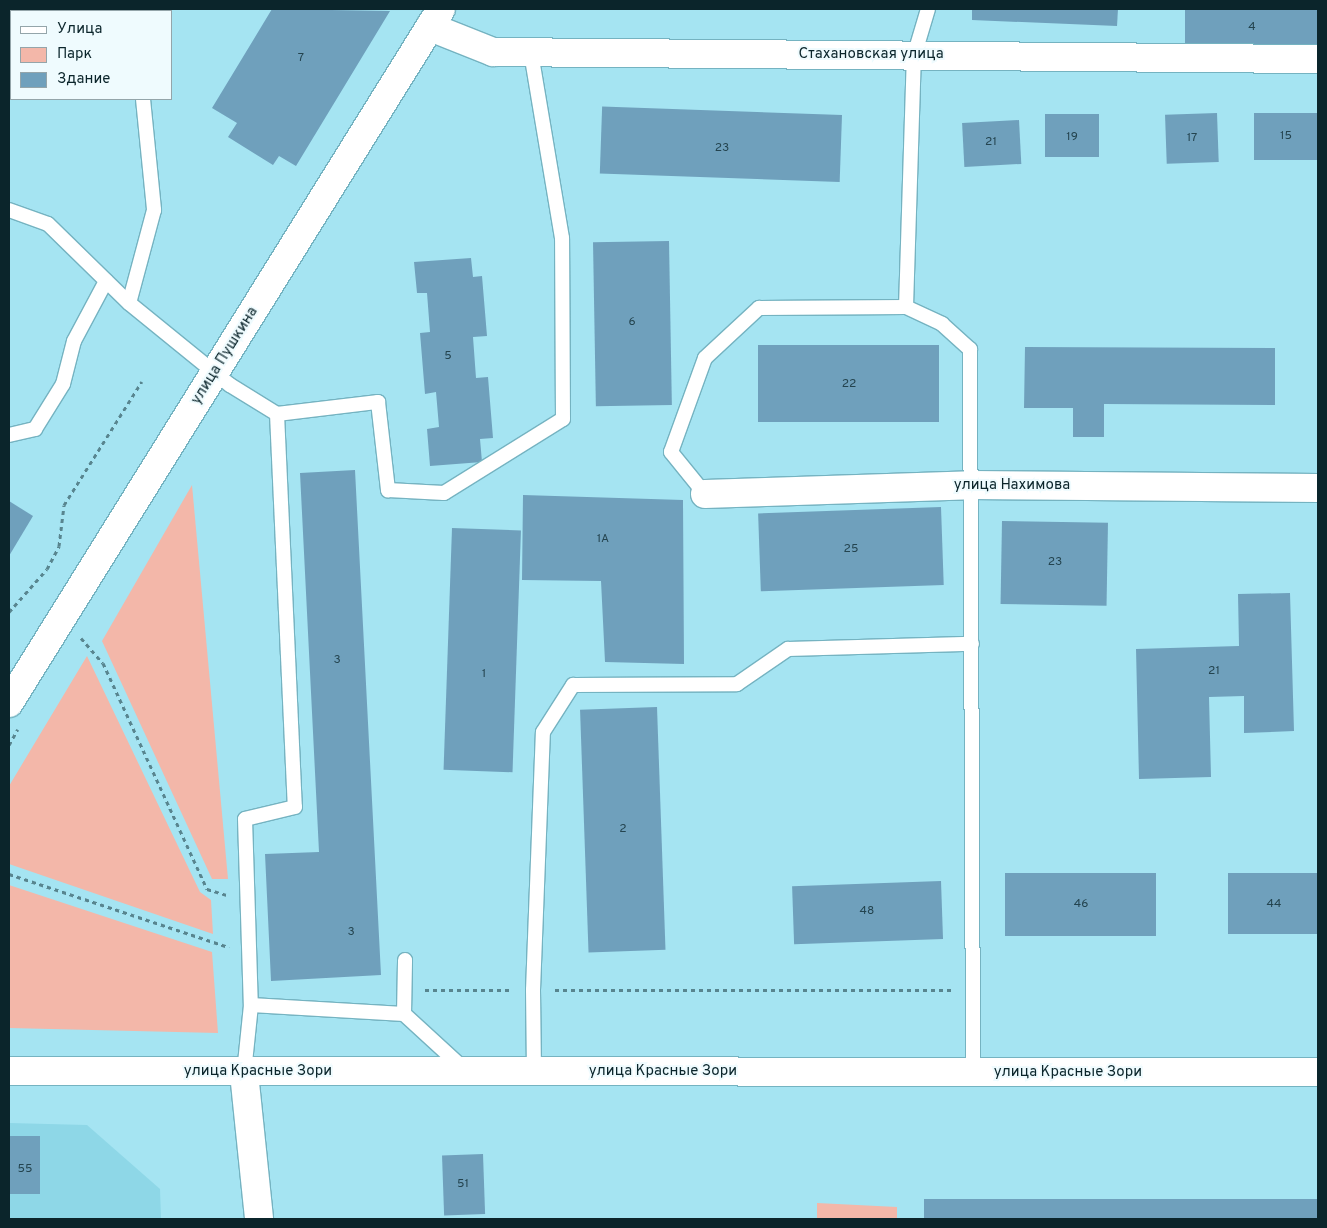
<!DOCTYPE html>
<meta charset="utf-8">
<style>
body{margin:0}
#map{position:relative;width:1327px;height:1228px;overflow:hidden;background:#a5e4f2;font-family:Overpass,sans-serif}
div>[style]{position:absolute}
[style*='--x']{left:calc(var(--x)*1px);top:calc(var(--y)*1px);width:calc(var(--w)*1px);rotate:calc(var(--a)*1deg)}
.built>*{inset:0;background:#8ed7e7}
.green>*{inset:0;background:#f3b7a9}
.building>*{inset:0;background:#6fa0bc;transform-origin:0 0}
.path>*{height:3px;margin-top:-1.5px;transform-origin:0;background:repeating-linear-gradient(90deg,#58858f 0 4px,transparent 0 8px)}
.roads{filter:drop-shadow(1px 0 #75b3c1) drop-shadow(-1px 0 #75b3c1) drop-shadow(0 1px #75b3c1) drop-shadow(0 -1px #75b3c1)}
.service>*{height:14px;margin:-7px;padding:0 7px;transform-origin:7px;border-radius:7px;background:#fff}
.minor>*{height:28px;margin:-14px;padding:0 14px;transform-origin:14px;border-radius:14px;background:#fff}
.tertiary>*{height:28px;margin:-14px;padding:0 14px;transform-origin:14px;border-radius:14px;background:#fff}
.secondary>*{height:28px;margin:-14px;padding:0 14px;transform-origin:14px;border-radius:14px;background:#fff}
span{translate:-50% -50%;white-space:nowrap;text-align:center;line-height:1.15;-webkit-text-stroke:4px #effbfe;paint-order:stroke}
.number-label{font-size:12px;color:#24444f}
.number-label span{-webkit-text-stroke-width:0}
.street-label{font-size:15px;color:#0b252b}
.frame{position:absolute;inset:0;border:10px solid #0b252b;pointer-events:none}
.legend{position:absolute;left:10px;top:10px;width:162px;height:90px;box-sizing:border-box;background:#effbfe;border:1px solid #94a5aa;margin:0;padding:6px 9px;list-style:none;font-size:15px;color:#0b252b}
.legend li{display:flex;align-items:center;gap:10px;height:25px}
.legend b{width:25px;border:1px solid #94a5aa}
</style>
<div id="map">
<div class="built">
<div style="clip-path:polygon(9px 1123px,87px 1125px,160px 1189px,161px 1219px,9px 1219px)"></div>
</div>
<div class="green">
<div style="clip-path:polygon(192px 485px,228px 879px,212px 879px,102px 641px)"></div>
<div style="clip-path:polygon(87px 656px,200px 892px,211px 900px,213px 934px,9px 864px,9px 786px)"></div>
<div style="clip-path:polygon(9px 885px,212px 952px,218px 1033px,9px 1028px)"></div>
<div style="clip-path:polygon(817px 1203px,897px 1207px,897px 1219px,817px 1219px)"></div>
</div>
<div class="building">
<div style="clip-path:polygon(272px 9px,390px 11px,296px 166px,279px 156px,273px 165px,228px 137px,237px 123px,212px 108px)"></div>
<div style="clip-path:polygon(972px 9px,1118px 9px,1117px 26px,972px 20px)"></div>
<div style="left:1185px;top:9px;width:133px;height:42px"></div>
<div style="left:1217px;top:113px;width:49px;height:52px;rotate:88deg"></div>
<div style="left:1318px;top:113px;width:47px;height:64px;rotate:90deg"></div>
<div style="left:1099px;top:114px;width:43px;height:54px;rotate:90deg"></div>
<div style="left:842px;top:115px;width:67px;height:240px;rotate:92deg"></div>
<div style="left:1019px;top:120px;width:44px;height:57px;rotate:87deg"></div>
<div style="left:669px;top:241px;width:164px;height:76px;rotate:89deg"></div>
<div style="clip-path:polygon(471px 258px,473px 277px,482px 276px,487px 336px,473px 337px,476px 378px,488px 377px,493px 438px,480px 439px,482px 462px,430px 466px,427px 429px,439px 427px,436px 392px,425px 394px,420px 333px,430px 332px,427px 293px,417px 293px,414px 262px)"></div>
<div style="left:939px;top:345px;width:77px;height:181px;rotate:90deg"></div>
<div style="clip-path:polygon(1025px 347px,1275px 348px,1275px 405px,1104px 404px,1104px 437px,1073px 437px,1073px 408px,1024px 408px)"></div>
<div style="clip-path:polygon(355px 470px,381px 975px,271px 981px,265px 854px,319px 852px,300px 473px)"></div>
<div style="clip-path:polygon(523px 495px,683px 500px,684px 664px,605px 662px,601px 581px,522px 580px)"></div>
<div style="clip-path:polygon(9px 501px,33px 516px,9px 556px)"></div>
<div style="left:941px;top:507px;width:78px;height:183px;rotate:88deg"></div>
<div style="left:1002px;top:521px;width:106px;height:83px;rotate:1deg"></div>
<div style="left:452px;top:528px;width:69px;height:242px;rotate:2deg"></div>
<div style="clip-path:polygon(1290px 593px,1294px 731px,1244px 733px,1244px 696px,1209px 697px,1211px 777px,1139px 779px,1136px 649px,1239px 646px,1238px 594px)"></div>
<div style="left:657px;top:707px;width:243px;height:77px;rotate:88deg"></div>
<div style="left:1156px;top:873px;width:63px;height:151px;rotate:90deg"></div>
<div style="left:1318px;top:873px;width:61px;height:90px;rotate:90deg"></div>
<div style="left:941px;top:881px;width:58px;height:149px;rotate:88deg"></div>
<div style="left:9px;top:1136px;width:31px;height:58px"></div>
<div style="left:483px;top:1154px;width:60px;height:41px;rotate:88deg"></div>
<div style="left:1318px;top:1199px;width:20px;height:394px;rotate:90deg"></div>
</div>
<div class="path">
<div style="--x:9;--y:612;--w:57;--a:-48.5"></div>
<div style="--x:47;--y:569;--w:26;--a:-62"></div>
<div style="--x:59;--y:546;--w:41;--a:-83"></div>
<div style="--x:64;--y:505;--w:146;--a:-57.8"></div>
<div style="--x:81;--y:638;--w:33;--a:49"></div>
<div style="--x:103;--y:663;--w:249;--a:65.3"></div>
<div style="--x:207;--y:889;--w:21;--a:17"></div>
<div style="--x:9;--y:745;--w:18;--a:-61"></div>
<div style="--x:9;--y:874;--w:232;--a:18.4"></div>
<div style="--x:425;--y:990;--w:88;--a:0"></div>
<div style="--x:555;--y:990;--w:396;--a:0"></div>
</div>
<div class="roads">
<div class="service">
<div style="--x:133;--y:9;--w:2;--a:63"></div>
<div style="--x:143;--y:99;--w:112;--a:84.3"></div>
<div style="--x:154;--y:210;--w:96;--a:105"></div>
<div style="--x:129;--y:303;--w:130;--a:39.1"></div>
<div style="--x:230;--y:385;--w:55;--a:31.7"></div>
<div style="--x:277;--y:414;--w:393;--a:87.4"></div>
<div style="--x:295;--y:807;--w:51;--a:166.5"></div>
<div style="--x:245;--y:819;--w:186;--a:88.2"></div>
<div style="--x:251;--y:1005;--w:68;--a:95.9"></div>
<div style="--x:9;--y:210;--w:41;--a:19.7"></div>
<div style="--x:48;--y:224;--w:113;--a:44.3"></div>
<div style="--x:906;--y:307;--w:251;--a:-88.2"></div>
<div style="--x:914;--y:56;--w:49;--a:-73.4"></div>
<div style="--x:277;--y:414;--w:102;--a:-6.8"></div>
<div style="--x:378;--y:402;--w:89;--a:83.5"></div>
<div style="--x:388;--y:490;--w:56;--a:3.1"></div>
<div style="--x:444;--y:493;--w:140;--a:-31.9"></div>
<div style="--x:563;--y:419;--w:181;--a:-90.3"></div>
<div style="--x:562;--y:238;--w:188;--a:-99.5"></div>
<div style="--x:9;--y:435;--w:27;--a:-13"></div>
<div style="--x:35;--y:429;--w:53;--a:-58.1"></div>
<div style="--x:63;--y:384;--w:44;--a:-75.7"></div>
<div style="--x:74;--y:341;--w:68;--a:-61.9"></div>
<div style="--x:705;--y:494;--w:54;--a:-129"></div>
<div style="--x:671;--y:452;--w:100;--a:-70.1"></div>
<div style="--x:705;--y:358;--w:74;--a:-42.8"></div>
<div style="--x:759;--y:308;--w:147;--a:-0.4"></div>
<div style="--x:906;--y:307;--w:40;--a:25"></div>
<div style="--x:942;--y:324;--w:38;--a:42"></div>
<div style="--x:970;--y:349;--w:724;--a:89.76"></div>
<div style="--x:251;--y:1005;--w:153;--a:3.4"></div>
<div style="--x:404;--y:1014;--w:81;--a:42.5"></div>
<div style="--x:404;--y:1014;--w:54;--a:-88.9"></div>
<div style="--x:534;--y:1072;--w:82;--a:-90.7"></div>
<div style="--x:533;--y:990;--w:258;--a:-87.8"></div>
<div style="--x:543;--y:732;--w:56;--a:-57.4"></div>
<div style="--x:573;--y:685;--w:164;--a:-0.3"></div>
<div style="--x:737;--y:684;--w:62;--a:-34.5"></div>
<div style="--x:788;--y:649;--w:184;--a:-1.6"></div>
</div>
<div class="minor">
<div style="--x:430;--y:27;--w:68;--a:21.6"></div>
<div style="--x:493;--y:52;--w:825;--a:0.49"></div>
<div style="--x:705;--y:494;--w:266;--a:-1.9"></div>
<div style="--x:971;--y:485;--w:347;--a:0.5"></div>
<div style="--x:244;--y:1073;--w:147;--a:84.1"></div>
</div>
<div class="tertiary">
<div style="--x:9;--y:703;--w:817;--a:-58.1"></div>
</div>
<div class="secondary">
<div style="--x:9;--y:1071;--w:1309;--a:0.04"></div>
</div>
</div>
<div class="number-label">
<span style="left:1252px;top:28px">4</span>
<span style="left:301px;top:59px">7</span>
<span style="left:1286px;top:137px">15</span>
<span style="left:1072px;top:138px">19</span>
<span style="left:1192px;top:139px">17</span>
<span style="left:991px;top:143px">21</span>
<span style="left:722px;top:149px">23</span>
<span style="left:632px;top:323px">6</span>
<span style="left:448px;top:357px">5</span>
<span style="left:849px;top:385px">22</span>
<span style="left:603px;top:540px">1А</span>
<span style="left:851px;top:550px">25</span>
<span style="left:1055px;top:563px">23</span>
<span style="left:337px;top:661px">3</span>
<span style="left:1214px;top:672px">21</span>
<span style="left:484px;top:675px">1</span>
<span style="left:623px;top:830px">2</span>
<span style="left:1081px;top:905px">46</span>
<span style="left:1274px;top:905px">44</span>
<span style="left:867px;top:912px">48</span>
<span style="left:351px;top:933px">3</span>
<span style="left:25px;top:1170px">55</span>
<span style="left:463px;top:1185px">51</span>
</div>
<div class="street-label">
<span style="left:871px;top:55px">Стахановская улица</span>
<span style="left:225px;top:356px;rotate:-58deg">улица Пушкина</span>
<span style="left:1012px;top:486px">улица Нахимова</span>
<span style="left:258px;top:1072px">улица Красные Зори</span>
<span style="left:663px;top:1072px">улица Красные Зори</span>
<span style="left:1068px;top:1073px">улица Красные Зори</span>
</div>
<div class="frame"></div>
<ul class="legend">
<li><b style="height:6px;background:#fff"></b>Улица</li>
<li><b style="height:14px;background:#f3b7a9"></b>Парк</li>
<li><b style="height:14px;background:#6fa0bc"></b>Здание</li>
</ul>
</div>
